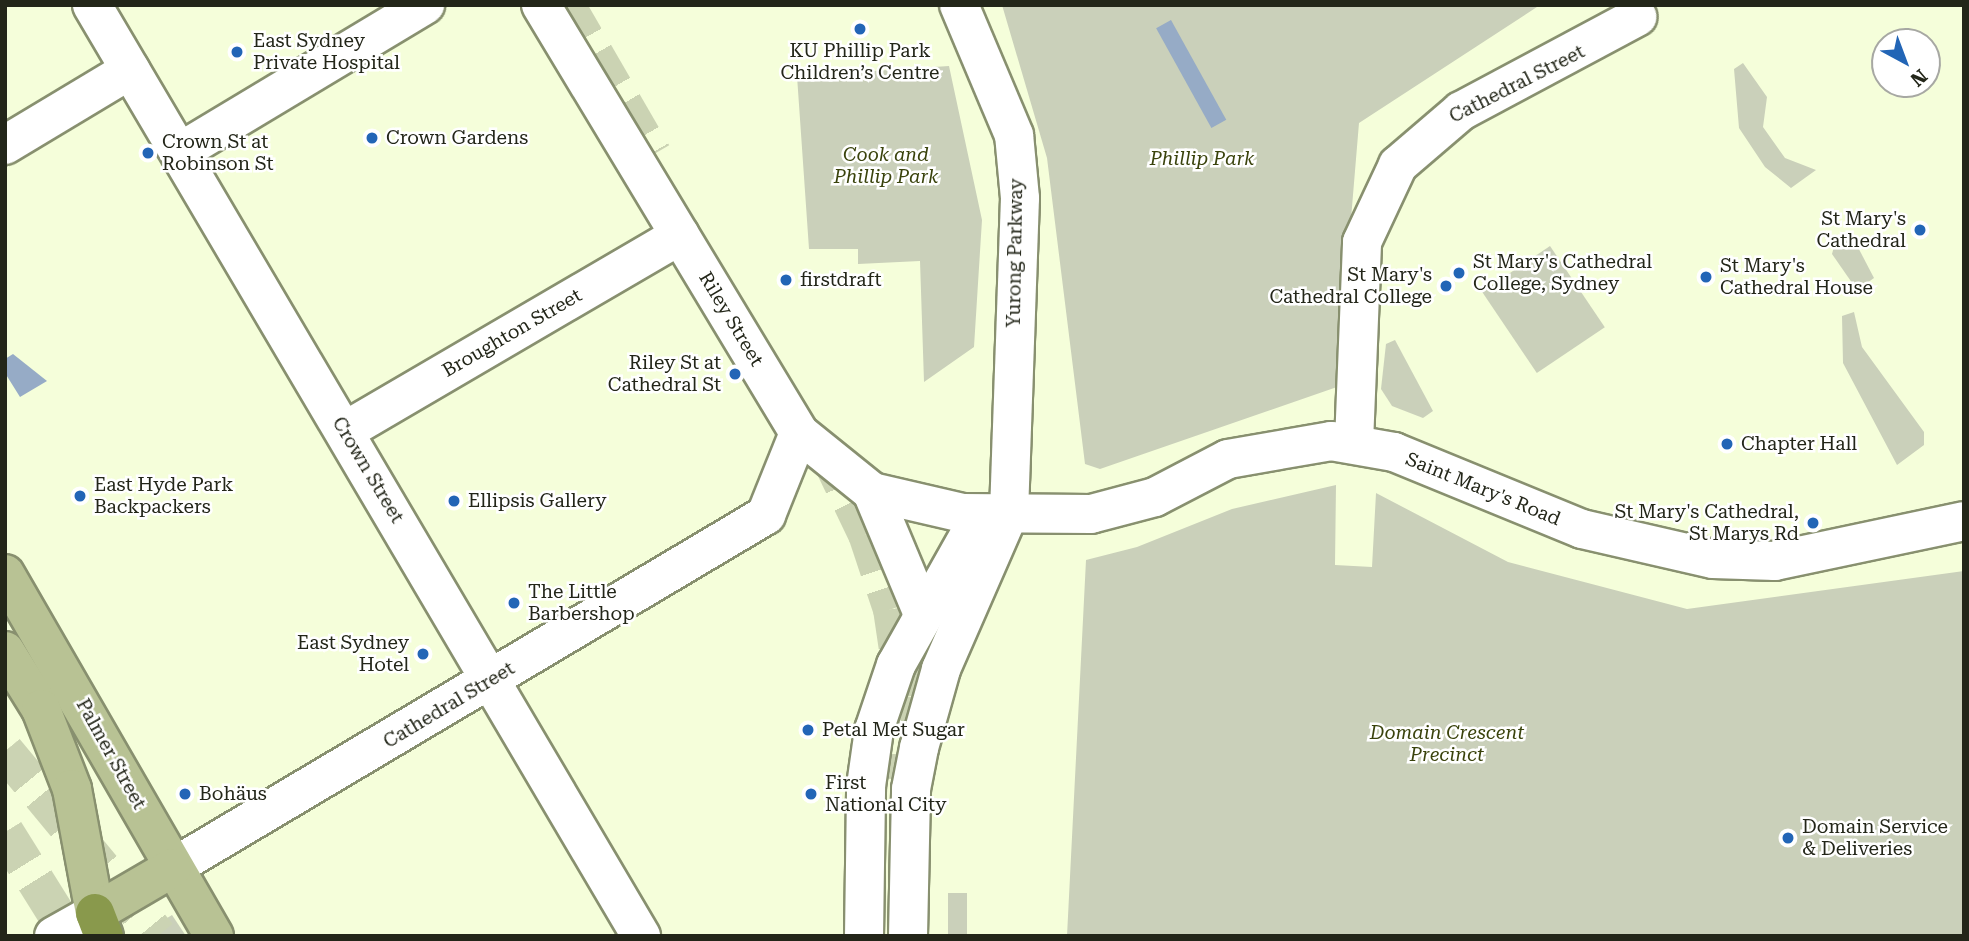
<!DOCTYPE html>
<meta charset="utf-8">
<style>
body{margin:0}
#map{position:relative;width:1969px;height:941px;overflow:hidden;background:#f5feda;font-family:"Roboto Serif",serif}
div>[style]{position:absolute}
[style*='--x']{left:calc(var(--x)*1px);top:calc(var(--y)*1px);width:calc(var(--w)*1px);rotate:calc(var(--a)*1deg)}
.green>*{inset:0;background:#cad0ba;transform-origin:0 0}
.water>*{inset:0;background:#96abc6;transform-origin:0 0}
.highway-tunnel>*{height:38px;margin-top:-19px;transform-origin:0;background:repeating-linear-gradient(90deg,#cbd3b3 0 38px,transparent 0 57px)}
.roads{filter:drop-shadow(2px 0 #88906f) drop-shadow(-2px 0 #88906f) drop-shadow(0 2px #88906f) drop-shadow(0 -2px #88906f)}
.minor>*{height:38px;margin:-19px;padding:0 19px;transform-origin:19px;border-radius:19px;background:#fff}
.major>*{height:38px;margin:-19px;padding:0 19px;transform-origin:19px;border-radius:19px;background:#b8c294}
.highway>*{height:38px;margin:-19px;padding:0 19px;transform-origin:19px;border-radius:19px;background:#89994c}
.dots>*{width:19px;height:19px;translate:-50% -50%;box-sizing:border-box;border:4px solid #fff;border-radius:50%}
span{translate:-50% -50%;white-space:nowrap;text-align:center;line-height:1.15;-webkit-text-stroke:5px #fff;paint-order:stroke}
.poi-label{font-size:19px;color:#232619}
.left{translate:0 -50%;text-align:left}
.right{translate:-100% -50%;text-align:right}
.street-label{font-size:19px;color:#232619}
.park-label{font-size:19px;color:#3a430c;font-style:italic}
.frame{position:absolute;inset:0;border:7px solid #232619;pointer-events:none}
.north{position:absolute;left:1871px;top:28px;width:70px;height:70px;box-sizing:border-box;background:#fff;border:2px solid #a7a8a3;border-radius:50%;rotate:139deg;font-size:19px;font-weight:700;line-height:28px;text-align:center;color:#232619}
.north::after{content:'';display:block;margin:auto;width:24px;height:32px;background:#2265b6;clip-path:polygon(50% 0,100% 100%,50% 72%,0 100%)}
</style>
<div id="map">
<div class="green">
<div style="clip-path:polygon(1002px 5px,1540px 5px,1359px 123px,1337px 387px,1100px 469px,1085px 464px,1047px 158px)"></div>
<div style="clip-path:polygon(1743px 63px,1767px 97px,1763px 127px,1785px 158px,1816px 170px,1791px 188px,1765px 167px,1739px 128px,1734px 69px)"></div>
<div style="clip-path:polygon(949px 66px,982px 220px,974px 347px,924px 382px,920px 261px,858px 264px,858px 249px,809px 249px,797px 76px)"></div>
<div style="clip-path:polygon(1850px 232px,1874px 278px,1857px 290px,1832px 254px,1835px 243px)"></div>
<div style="left:1550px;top:246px;width:98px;height:82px;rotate:56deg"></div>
<div style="clip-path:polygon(1854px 312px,1862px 347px,1924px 432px,1924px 445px,1897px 465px,1843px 363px,1842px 316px)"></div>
<div style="clip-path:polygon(1395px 340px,1433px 411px,1423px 418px,1392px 406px,1381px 389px,1386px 344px)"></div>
<div style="clip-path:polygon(1336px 485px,1335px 565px,1372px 567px,1376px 493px,1508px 562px,1687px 609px,1964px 571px,1964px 936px,1067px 936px,1086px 560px,1137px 547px,1232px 509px)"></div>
<div style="left:948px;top:893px;width:19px;height:43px"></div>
<div style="clip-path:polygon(172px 915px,186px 936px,138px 936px)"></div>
</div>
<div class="water">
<div style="left:1171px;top:20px;width:114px;height:17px;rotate:61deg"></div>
<div style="clip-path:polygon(13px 354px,47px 381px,20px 397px,5px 373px,5px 359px)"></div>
</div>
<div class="highway-tunnel">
<div style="--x:566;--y:5;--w:173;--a:59.9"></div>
<div style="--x:827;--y:451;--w:92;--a:64.3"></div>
<div style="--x:867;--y:534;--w:79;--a:71.6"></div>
<div style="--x:892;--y:609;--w:89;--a:81.6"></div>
<div style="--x:905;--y:697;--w:82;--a:90.7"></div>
<div style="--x:5;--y:751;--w:240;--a:50.4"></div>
<div style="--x:5;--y:832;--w:123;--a:58"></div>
</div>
<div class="roads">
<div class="minor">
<div style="--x:92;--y:5;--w:1081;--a:59.47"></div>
<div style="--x:541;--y:5;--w:500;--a:58.9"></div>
<div style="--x:799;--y:433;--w:94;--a:38.9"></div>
<div style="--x:872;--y:492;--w:92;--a:13.1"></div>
<div style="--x:962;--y:513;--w:129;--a:0.4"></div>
<div style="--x:1091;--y:514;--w:66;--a:-14.9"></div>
<div style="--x:1155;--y:497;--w:82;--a:-27.5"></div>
<div style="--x:1228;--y:459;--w:105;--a:-9.9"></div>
<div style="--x:1331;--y:441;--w:64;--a:9.9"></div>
<div style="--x:1394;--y:452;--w:203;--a:22.3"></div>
<div style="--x:1582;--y:529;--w:134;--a:12.9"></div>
<div style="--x:1713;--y:559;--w:62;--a:1.8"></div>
<div style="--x:1775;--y:561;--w:193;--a:-11.9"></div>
<div style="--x:5;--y:145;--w:146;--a:-31"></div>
<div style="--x:180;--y:152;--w:286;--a:-31"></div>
<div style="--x:345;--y:431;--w:388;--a:-30.3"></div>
<div style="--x:1354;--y:443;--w:201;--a:-87.7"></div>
<div style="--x:1362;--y:242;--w:85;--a:-64.9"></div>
<div style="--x:1398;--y:165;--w:83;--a:-40.6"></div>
<div style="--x:1461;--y:111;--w:200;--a:-28.1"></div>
<div style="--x:872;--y:492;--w:132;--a:67.3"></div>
<div style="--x:172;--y:868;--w:691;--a:-30.72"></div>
<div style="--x:766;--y:515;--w:88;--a:-68.1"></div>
<div style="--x:54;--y:936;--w:47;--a:-29.3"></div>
<div style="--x:864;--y:936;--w:150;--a:-89.2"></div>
<div style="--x:866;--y:786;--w:57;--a:-81.9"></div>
<div style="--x:874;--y:730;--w:69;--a:-71.3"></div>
<div style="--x:896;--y:665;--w:173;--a:-60.6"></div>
<div style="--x:908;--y:936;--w:147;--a:-88.8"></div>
<div style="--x:911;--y:789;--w:42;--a:-79"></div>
<div style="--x:919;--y:748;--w:82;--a:-74.4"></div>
<div style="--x:941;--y:669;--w:170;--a:-66.4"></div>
<div style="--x:1009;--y:513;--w:315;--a:-88"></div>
<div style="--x:1020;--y:198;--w:63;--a:-95.4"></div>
<div style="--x:1014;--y:135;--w:141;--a:-112.9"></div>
</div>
<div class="major">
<div style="--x:5;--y:574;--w:418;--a:60"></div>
<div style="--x:5;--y:651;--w:68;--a:58.2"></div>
<div style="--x:41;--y:709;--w:86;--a:68.8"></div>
<div style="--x:72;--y:789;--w:126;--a:79.5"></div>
<div style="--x:95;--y:913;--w:89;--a:-30.3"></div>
</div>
<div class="highway">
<div style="--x:95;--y:913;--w:25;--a:69"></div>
</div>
</div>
<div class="dots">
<div style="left:860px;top:29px;background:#2265b6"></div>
<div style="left:237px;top:52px;background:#2265b6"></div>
<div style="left:372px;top:138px;background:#2265b6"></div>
<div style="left:148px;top:153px;background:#2265b6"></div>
<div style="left:1920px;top:230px;background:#2265b6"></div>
<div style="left:1459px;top:273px;background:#2265b6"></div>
<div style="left:1706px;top:277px;background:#2265b6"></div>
<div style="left:786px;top:280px;background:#2265b6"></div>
<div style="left:1446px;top:286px;background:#2265b6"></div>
<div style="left:735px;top:374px;background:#2265b6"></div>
<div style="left:1727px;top:444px;background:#2265b6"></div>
<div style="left:80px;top:496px;background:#2265b6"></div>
<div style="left:454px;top:501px;background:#2265b6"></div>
<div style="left:1813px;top:523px;background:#2265b6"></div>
<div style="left:514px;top:603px;background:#2265b6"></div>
<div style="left:423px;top:654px;background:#2265b6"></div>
<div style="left:808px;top:730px;background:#2265b6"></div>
<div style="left:185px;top:794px;background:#2265b6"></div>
<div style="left:811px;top:794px;background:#2265b6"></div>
<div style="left:1788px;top:838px;background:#2265b6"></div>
</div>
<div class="poi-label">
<span class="left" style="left:253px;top:52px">East Sydney<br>Private Hospital</span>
<span style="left:860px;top:62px">KU Phillip Park<br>Children’s Centre</span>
<span class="left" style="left:386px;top:138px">Crown Gardens</span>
<span class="left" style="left:162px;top:153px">Crown St at<br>Robinson St</span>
<span class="right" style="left:1906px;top:230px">St Mary's<br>Cathedral</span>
<span class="left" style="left:1473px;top:273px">St Mary's Cathedral<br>College, Sydney</span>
<span class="left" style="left:1720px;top:277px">St Mary's<br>Cathedral House</span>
<span class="right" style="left:1432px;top:286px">St Mary's<br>Cathedral College</span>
<span class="left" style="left:800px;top:280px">firstdraft</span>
<span class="right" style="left:721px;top:374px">Riley St at<br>Cathedral St</span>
<span class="left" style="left:1741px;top:444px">Chapter Hall</span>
<span class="left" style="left:94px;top:496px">East Hyde Park<br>Backpackers</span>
<span class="left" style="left:468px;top:501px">Ellipsis Gallery</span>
<span class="right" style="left:1799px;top:523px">St Mary's Cathedral,<br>St Marys Rd</span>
<span class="left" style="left:528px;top:603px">The Little<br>Barbershop</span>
<span class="right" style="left:409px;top:654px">East Sydney<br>Hotel</span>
<span class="left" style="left:822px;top:730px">Petal Met Sugar</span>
<span class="left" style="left:825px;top:794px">First<br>National City</span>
<span class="left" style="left:199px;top:794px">Bohäus</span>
<span class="left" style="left:1802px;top:838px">Domain Service<br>&amp; Deliveries</span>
</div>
<div class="street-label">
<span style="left:1517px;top:84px;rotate:-27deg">Cathedral Street</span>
<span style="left:1015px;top:253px;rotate:-89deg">Yurong Parkway</span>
<span style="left:731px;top:319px;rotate:59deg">Riley Street</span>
<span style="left:512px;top:333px;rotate:-30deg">Broughton Street</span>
<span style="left:368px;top:470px;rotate:59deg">Crown Street</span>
<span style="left:1483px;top:489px;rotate:22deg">Saint Mary's Road</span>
<span style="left:449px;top:705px;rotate:-31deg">Cathedral Street</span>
<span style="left:111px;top:754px;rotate:61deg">Palmer Street</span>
</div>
<div class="park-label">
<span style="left:886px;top:166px">Cook and<br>Phillip Park</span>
<span style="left:1202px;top:159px">Phillip Park</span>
<span style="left:1447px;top:744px">Domain Crescent<br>Precinct</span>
</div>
<div class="frame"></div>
<div class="north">N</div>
</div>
